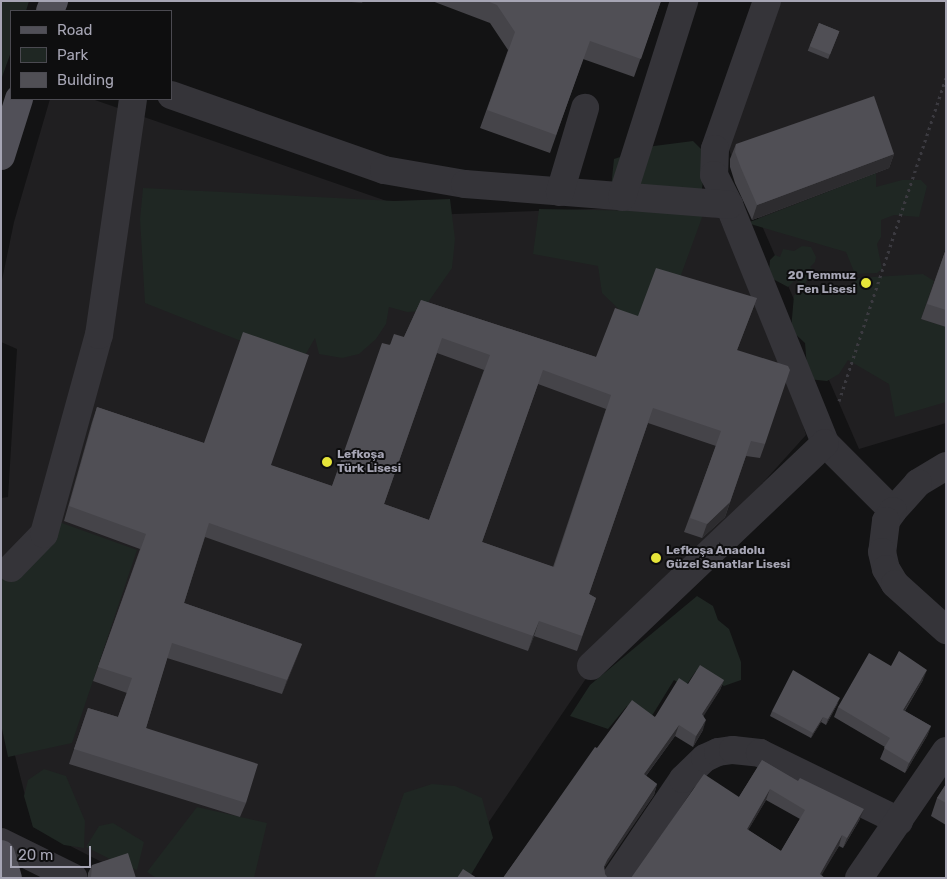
<!DOCTYPE html>
<meta charset="utf-8">
<style>
body{margin:0}
#map{position:relative;width:947px;height:879px;overflow:hidden;background:#131314;font-family:Rubik,sans-serif}
div>[style]{position:absolute}
[style*='--x']{left:calc(var(--x)*1px);top:calc(var(--y)*1px);width:calc(var(--w)*1px);rotate:calc(var(--a)*1deg)}
.built>*{inset:0;background:#201f21}
.green>*{inset:0;background:#1f2723}
.path>*{height:3px;margin-top:-1.5px;transform-origin:0;background:repeating-linear-gradient(90deg,#3b3a40 0 2.5px,transparent 0 6.5px)}
.minor>*{height:28px;margin:-14px;padding:0 14px;transform-origin:14px;border-radius:14px;background:#353439}
.major>*{height:28px;margin:-14px;padding:0 14px;transform-origin:14px;border-radius:14px;background:#515058}
.wall>*{inset:0;background:#454449;transform-origin:0 0}
.shaded-wall>*{inset:0;background:#2d2c2f}
.building>*{inset:0;background:#504f55;transform-origin:0 0}
.dots>*{width:14px;height:14px;translate:-50% -50%;box-sizing:border-box;border:2px solid #0e0e0f;border-radius:50%}
span{translate:-50% -50%;white-space:nowrap;text-align:center;line-height:1.15;-webkit-text-stroke:4px #0e0e0f;paint-order:stroke}
.poi-label{font-size:12px;color:#a6a5b4;font-weight:700}
.right{translate:-100% -50%;text-align:right}
.left{translate:0 -50%;text-align:left}
.frame{position:absolute;inset:0;border:2px solid #a6a5b4;pointer-events:none}
.legend{position:absolute;left:10px;top:10px;width:162px;height:90px;box-sizing:border-box;background:#0e0e0f;border:1px solid #4b4a51;margin:0;padding:6px 9px;list-style:none;font-size:15px;color:#a6a5b4}
.legend li{display:flex;align-items:center;gap:10px;height:25px}
.legend b{width:25px;border:1px solid #4b4a51}
.scale{position:absolute;left:10px;top:846px;width:81px;height:22px;box-sizing:border-box;border:2px solid #a6a5b4;border-top:0;padding-left:6px;font-size:15px;line-height:18px;white-space:nowrap;color:#a6a5b4;-webkit-text-stroke:4px #0e0e0f;paint-order:stroke}
</style>
<div id="map">
<div class="built">
<div style="clip-path:polygon(778px 1px,946px 1px,946px 423px,859px 449px,726px 143px)"></div>
<div style="clip-path:polygon(50px 99px,92px 99px,427px 215px,648px 207px,719px 218px,790px 379px,806px 435px,585px 680px,451px 878px,133px 878px,33px 827px,1px 700px,1px 498px,8px 497px,17px 349px,1px 342px,1px 285px,14px 222px)"></div>
</div>
<div class="green">
<div style="clip-path:polygon(1px 1px,29px 1px,26px 11px,11px 11px,11px 52px,1px 80px)"></div>
<div style="clip-path:polygon(693px 141px,707px 155px,701px 195px,611px 188px,614px 159px,654px 146px)"></div>
<div style="clip-path:polygon(876px 173px,876px 187px,902px 180px,921px 180px,927px 186px,919px 217px,894px 215px,881px 220px,881px 237px,877px 244px,882px 269px,877px 273px,855px 274px,846px 252px,747px 223px)"></div>
<div style="clip-path:polygon(143px 188px,394px 201px,450px 199px,455px 239px,452px 268px,422px 311px,407px 312px,389px 307px,386px 324px,376px 339px,359px 354px,342px 358px,319px 354px,315px 338px,303px 359px,241px 341px,145px 303px,140px 219px)"></div>
<div style="clip-path:polygon(539px 209px,704px 212px,677px 286px,632px 322px,602px 293px,598px 266px,533px 254px)"></div>
<div style="clip-path:polygon(802px 246px,811px 247px,816px 257px,815px 262px,810px 267px,813px 269px,810px 278px,807px 279px,805px 285px,795px 280px,788px 287px,771px 278px,769px 272px,770px 260px,775px 255px,780px 257px,783px 249px,794px 251px)"></div>
<div style="clip-path:polygon(923px 274px,934px 281px,921px 319px,946px 327px,946px 402px,895px 417px,889px 384px,848px 360px,839px 374px,827px 381px,808px 379px,805px 343px,791px 330px,794px 295px,832px 287px,833px 291px,842px 294px,850px 292px,857px 278px)"></div>
<div style="clip-path:polygon(59px 522px,137px 550px,72px 743px,8px 757px,1px 724px,1px 579px,40px 554px)"></div>
<div style="clip-path:polygon(697px 596px,713px 606px,718px 620px,729px 629px,741px 662px,741px 680px,724px 686px,696px 671px,685px 687px,674px 680px,650px 719px,627px 706px,608px 729px,570px 716px,590px 685px)"></div>
<div style="clip-path:polygon(44px 769px,66px 776px,85px 821px,84px 848px,64px 845px,33px 827px,24px 796px,28px 780px)"></div>
<div style="clip-path:polygon(432px 784px,455px 786px,482px 798px,493px 838px,469px 878px,374px 878px,404px 793px)"></div>
<div style="clip-path:polygon(197px 807px,267px 823px,254px 878px,156px 878px,147px 872px)"></div>
<div style="clip-path:polygon(113px 823px,144px 842px,137px 870px,120px 864px,86px 847px,99px 826px)"></div>
</div>
<div class="path">
<div style="--x:839;--y:401;--w:341;--a:-71.7"></div>
</div>
<div class="minor">
<div style="--x:767;--y:1;--w:157;--a:109.4"></div>
<div style="--x:715;--y:149;--w:26;--a:92"></div>
<div style="--x:714;--y:175;--w:34;--a:63"></div>
<div style="--x:729;--y:205;--w:257;--a:68"></div>
<div style="--x:825;--y:443;--w:96;--a:45"></div>
<div style="--x:171;--y:95;--w:226;--a:19.4"></div>
<div style="--x:384;--y:170;--w:82;--a:9.8"></div>
<div style="--x:465;--y:184;--w:265;--a:4.5"></div>
<div style="--x:560;--y:192;--w:88;--a:-73.4"></div>
<div style="--x:622;--y:197;--w:206;--a:-72.4"></div>
<div style="--x:946;--y:466;--w:33;--a:149"></div>
<div style="--x:918;--y:483;--w:38;--a:132"></div>
<div style="--x:893;--y:511;--w:12;--a:125"></div>
<div style="--x:886;--y:521;--w:31;--a:97"></div>
<div style="--x:882;--y:552;--w:17;--a:77"></div>
<div style="--x:886;--y:569;--w:17;--a:59"></div>
<div style="--x:895;--y:584;--w:69;--a:42"></div>
<div style="--x:11;--y:568;--w:47;--a:-45.9"></div>
<div style="--x:44;--y:534;--w:206;--a:-74.6"></div>
<div style="--x:99;--y:335;--w:238;--a:-81.8"></div>
<div style="--x:591;--y:666;--w:323;--a:-43.6"></div>
<div style="--x:1;--y:842;--w:81;--a:26.3"></div>
<div style="--x:616;--y:878;--w:120;--a:-55.9"></div>
<div style="--x:683;--y:779;--w:30;--a:-44"></div>
<div style="--x:705;--y:758;--w:14;--a:-25"></div>
<div style="--x:718;--y:752;--w:15;--a:-8"></div>
<div style="--x:733;--y:750;--w:27;--a:6"></div>
<div style="--x:760;--y:753;--w:155;--a:26.1"></div>
<div style="--x:859;--y:878;--w:154;--a:-55.6"></div>
</div>
<div class="major">
<div style="--x:50;--y:11;--w:11;--a:-68"></div>
<div style="--x:1;--y:156;--w:60;--a:-72.5"></div>
<div style="--x:1;--y:854;--w:25;--a:74"></div>
</div>
<div class="wall">
<div style="clip-path:polygon(432px 1px,661px 1px,634px 77px,583px 59px,550px 153px,480px 128px,508px 50px,490px 23px)"></div>
<div style="left:819px;top:23px;width:22px;height:30px;rotate:22deg"></div>
<div style="clip-path:polygon(736px 144px,894px 154px,889px 168px,752px 220px,735px 183px,730px 167px,730px 159px)"></div>
<div style="clip-path:polygon(946px 249px,946px 327px,921px 319px)"></div>
<div style="clip-path:polygon(evenodd,757px 298px,737px 350px,765px 444px,760px 458px,746px 456px,725px 517px,702px 538px,684px 532px,716px 446px,648px 423px,589px 594px,596px 598px,577px 651px,534px 636px,528px 651px,205px 537px,184px 603px,302px 644px,282px 694px,167px 658px,146px 728px,246px 803px,240px 817px,69px 764px,88px 708px,118px 717px,127px 693px,93px 681px,140px 549px,64px 521px,92px 422px,97px 407px,332px 486px,389px 345px,404px 337px,421px 300px,596px 357px,638px 316px,757px 298px,437px 353px,484px 370px,429px 520px,384px 504px,437px 353px,757px 298px,538px 384px,606px 409px,553px 567px,482px 542px,538px 384px)"></div>
<div style="clip-path:polygon(891px 666px,923px 680px,905px 711px,931px 726px,927px 736px,905px 773px,880px 759px,885px 747px,834px 717px,838px 707px)"></div>
<div style="clip-path:polygon(724px 680px,720px 690px,703px 716px,703px 730px,693px 747px,675px 736px,646px 776px,657px 784px,654px 795px,604px 867px,605px 874px,503px 878px,597px 748px,655px 717px,688px 684px)"></div>
<div style="clip-path:polygon(838px 703px,826px 725px,821px 722px,811px 738px,770px 716px,772px 711px)"></div>
<div style="clip-path:polygon(evenodd,762px 760px,860px 819px,843px 848px,839px 846px,821px 875px,631px 878px,739px 797px,762px 760px,766px 800px,800px 819px,781px 851px,748px 830px,766px 800px)"></div>
<div style="clip-path:polygon(946px 784px,946px 825px,931px 816px,937px 798px)"></div>
<div style="clip-path:polygon(92px 865px,136px 878px,88px 878px,88px 873px)"></div>
</div>
<div class="shaded-wall">
<div style="clip-path:polygon(341px 1px,363px 1px,362px 3px)"></div>
<div style="clip-path:polygon(894px 154px,889px 168px,752px 220px,757px 205px)"></div>
<div style="clip-path:polygon(730px 502px,725px 517px,702px 538px,707px 524px)"></div>
<div style="clip-path:polygon(539px 621px,534px 636px,528px 651px,533px 636px)"></div>
<div style="clip-path:polygon(302px 644px,297px 658px,282px 694px,287px 680px)"></div>
<div style="clip-path:polygon(927px 670px,923px 680px,899px 720px,903px 710px)"></div>
<div style="clip-path:polygon(724px 680px,720px 690px,698px 725px,702px 714px)"></div>
<div style="clip-path:polygon(840px 698px,838px 703px,826px 725px,828px 719px)"></div>
<div style="clip-path:polygon(823px 717px,821px 722px,811px 738px,813px 733px)"></div>
<div style="clip-path:polygon(706px 720px,703px 730px,693px 747px,696px 736px)"></div>
<div style="clip-path:polygon(679px 725px,675px 736px,640px 784px,644px 774px)"></div>
<div style="clip-path:polygon(931px 726px,927px 736px,905px 773px,909px 763px)"></div>
<div style="clip-path:polygon(657px 784px,654px 795px,603px 870px,607px 860px)"></div>
<div style="clip-path:polygon(770px 789px,766px 800px,743px 839px,747px 829px)"></div>
<div style="clip-path:polygon(864px 809px,860px 819px,843px 848px,847px 838px)"></div>
<div style="clip-path:polygon(842px 835px,839px 846px,820px 878px,820px 874px)"></div>
</div>
<div class="building">
<div style="clip-path:polygon(487px 1px,661px 1px,641px 59px,590px 41px,556px 135px,487px 110px,515px 32px,497px 5px)"></div>
<div style="left:819px;top:23px;width:22px;height:25px;rotate:22deg"></div>
<div style="clip-path:polygon(874px 96px,894px 154px,757px 205px,741px 168px,735px 152px,736px 144px)"></div>
<div style="clip-path:polygon(946px 249px,946px 310px,927px 304px)"></div>
<div style="clip-path:polygon(evenodd,656px 268px,757px 298px,737px 350px,788px 366px,790px 370px,765px 444px,751px 441px,730px 502px,707px 524px,690px 518px,721px 431px,653px 408px,589px 594px,596px 598px,582px 636px,539px 621px,533px 636px,209px 523px,184px 603px,302px 644px,287px 680px,172px 643px,146px 728px,258px 764px,246px 803px,74px 749px,88px 708px,118px 717px,132px 678px,98px 667px,146px 534px,69px 506px,97px 407px,204px 443px,243px 332px,309px 355px,271px 465px,332px 486px,382px 343px,390px 345px,394px 334px,404px 337px,421px 300px,596px 357px,615px 308px,638px 316px,656px 268px,442px 338px,490px 355px,429px 520px,384px 504px,442px 338px,656px 268px,543px 370px,611px 395px,554px 567px,482px 542px,543px 370px)"></div>
<div style="clip-path:polygon(899px 651px,927px 670px,903px 710px,931px 726px,909px 763px,884px 748px,890px 738px,838px 707px,869px 653px,891px 666px)"></div>
<div style="clip-path:polygon(700px 665px,724px 680px,702px 714px,706px 720px,696px 736px,679px 725px,644px 774px,657px 784px,607px 860px,604px 866px,605px 874px,608px 878px,503px 878px,595px 747px,597px 748px,632px 700px,655px 717px,679px 678px,688px 684px)"></div>
<div style="clip-path:polygon(793px 670px,840px 698px,828px 719px,823px 717px,813px 733px,772px 711px)"></div>
<div style="clip-path:polygon(evenodd,762px 760px,798px 781px,800px 778px,864px 809px,847px 838px,842px 835px,820px 874px,825px 878px,631px 878px,704px 774px,739px 797px,762px 760px,770px 789px,805px 810px,781px 851px,747px 829px,770px 789px)"></div>
<div style="clip-path:polygon(946px 784px,946px 803px,937px 798px)"></div>
<div style="clip-path:polygon(128px 853px,136px 878px,89px 878px,91px 877px,92px 865px)"></div>
<div style="clip-path:polygon(463px 869px,477px 878px,457px 878px)"></div>
</div>
<div class="dots">
<div style="left:866px;top:283px;background:#e6e539"></div>
<div style="left:327px;top:462px;background:#e6e539"></div>
<div style="left:656px;top:558px;background:#e6e539"></div>
</div>
<div class="poi-label">
<span class="right" style="left:856px;top:283px">20 Temmuz<br>Fen Lisesi</span>
<span class="left" style="left:337px;top:462px">Lefkoşa<br>Türk Lisesi</span>
<span class="left" style="left:666px;top:558px">Lefkoşa Anadolu<br>Güzel Sanatlar Lisesi</span>
</div>
<div class="frame"></div>
<ul class="legend">
<li><b style="height:6px;background:#515058"></b>Road</li>
<li><b style="height:14px;background:#1f2723"></b>Park</li>
<li><b style="height:14px;background:#504f55"></b>Building</li>
</ul>
<div class="scale">20 m</div>
</div>
